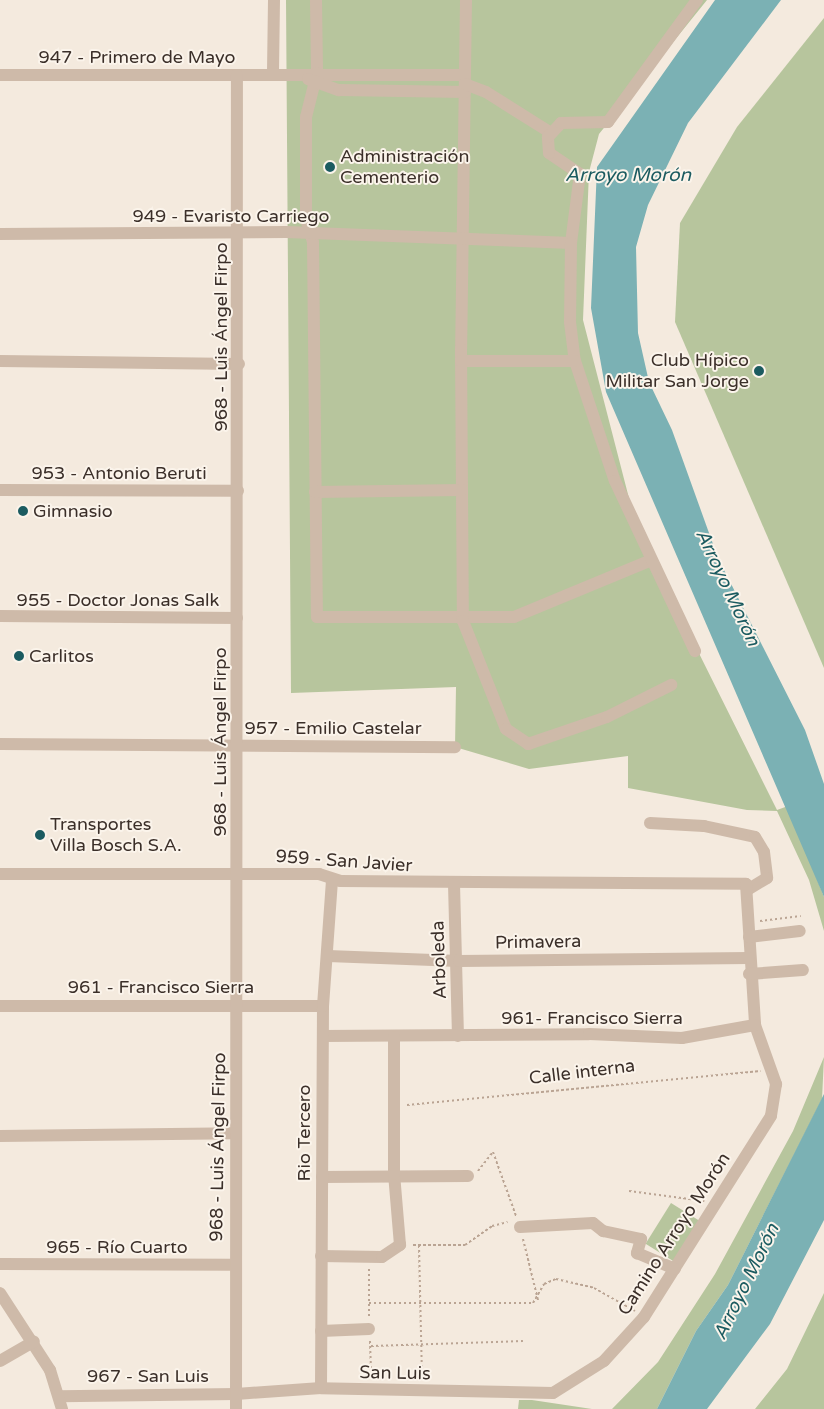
<!DOCTYPE html>
<meta charset="utf-8">
<style>
body{margin:0}
#map{position:relative;width:824px;height:1409px;overflow:hidden;background:#f4eade;font-family:"Varela Round",sans-serif}
div>[style]{position:absolute}
[style*='--x']{left:calc(var(--x)*1px);top:calc(var(--y)*1px);width:calc(var(--w)*1px);rotate:calc(var(--a)*1deg)}
.green>*{inset:0;background:#b7c59d;transform-origin:0 0}
.water>*{inset:0;background:#7bb1b4}
.path>*{height:2px;margin-top:-1px;transform-origin:0;background:repeating-linear-gradient(90deg,#baa493 0 2.5px,transparent 0 5px)}
.minor>*{height:12px;margin:-6px;padding:0 6px;transform-origin:6px;border-radius:6px;background:#cebaa9}
.dots>*{width:14px;height:14px;translate:-50% -50%;box-sizing:border-box;border:2px solid #fbf4eb;border-radius:50%}
span{translate:-50% -50%;white-space:nowrap;text-align:center;line-height:1.15;-webkit-text-stroke:4px #fbf4eb;paint-order:stroke}
.street-label{font-size:18px;color:#3b2f29}
.poi-label{font-size:18px;color:#3b2f29}
.left{translate:0 -50%;text-align:left}
.right{translate:-100% -50%;text-align:right}
.water-label{font-size:19px;color:#1b5b60;font-style:italic}
</style>
<div id="map">
<div class="green">
<div style="clip-path:polygon(286px 0,707px 0,599px 134px,589px 172px,583px 320px,631px 506px,657px 569px,777px 810px,788px 806px,824px 897px,824px 931px,809px 880px,777px 811px,747px 810px,628px 788px,628px 756px,529px 769px,455px 747px,456px 687px,291px 693px)"></div>
<div style="clip-path:polygon(824px 18px,824px 668px,675px 322px,680px 223px,737px 127px)"></div>
<div style="clip-path:polygon(824px 1057px,822px 1099px,728px 1285px,696px 1331px,657px 1409px,612px 1409px,658px 1362px,715px 1274px,793px 1131px)"></div>
<div style="left:671px;top:1203px;width:34px;height:48px;rotate:32deg"></div>
<div style="clip-path:polygon(824px 1293px,824px 1409px,755px 1409px,787px 1369px)"></div>
<div style="clip-path:polygon(519px 1400px,532px 1400px,592px 1409px,518px 1409px)"></div>
</div>
<div class="water">
<div style="clip-path:polygon(715px 0,781px 0,688px 123px,648px 205px,636px 247px,638px 333px,649px 382px,672px 430px,718px 558px,805px 730px,824px 784px,824px 897px,606px 392px,591px 308px,597px 167px)"></div>
<div style="clip-path:polygon(824px 1094px,824px 1220px,770px 1324px,707px 1409px,657px 1409px,696px 1331px,728px 1285px)"></div>
</div>
<div class="path">
<div style="--x:760;--y:921;--w:41;--a:-7"></div>
<div style="--x:407;--y:1105;--w:355;--a:-5.5"></div>
<div style="--x:478;--y:1171;--w:24;--a:-52"></div>
<div style="--x:493;--y:1152;--w:68;--a:70.2"></div>
<div style="--x:629;--y:1191;--w:76;--a:7.6"></div>
<div style="--x:523;--y:1239;--w:63;--a:76.2"></div>
<div style="--x:413;--y:1245;--w:52;--a:0"></div>
<div style="--x:465;--y:1245;--w:33;--a:-35"></div>
<div style="--x:492;--y:1226;--w:16;--a:-14"></div>
<div style="--x:419;--y:1245;--w:133;--a:88.7"></div>
<div style="--x:369;--y:1269;--w:48;--a:90"></div>
<div style="--x:369;--y:1303;--w:164;--a:0"></div>
<div style="--x:533;--y:1303;--w:22;--a:-60"></div>
<div style="--x:544;--y:1284;--w:13;--a:-23"></div>
<div style="--x:556;--y:1279;--w:39;--a:13"></div>
<div style="--x:594;--y:1288;--w:47;--a:29.3"></div>
<div style="--x:370;--y:1341;--w:36;--a:88"></div>
<div style="--x:371;--y:1346;--w:152;--a:-1.9"></div>
</div>
<div class="minor">
<div style="--x:316;--y:0;--w:73;--a:89.2"></div>
<div style="--x:317;--y:73;--w:45;--a:104"></div>
<div style="--x:306;--y:117;--w:102;--a:90"></div>
<div style="--x:306;--y:219;--w:24;--a:73"></div>
<div style="--x:313;--y:242;--w:375;--a:89.4"></div>
<div style="--x:317;--y:617;--w:197;--a:0"></div>
<div style="--x:514;--y:617;--w:146;--a:-22.5"></div>
<div style="--x:466;--y:0;--w:349;--a:90.8"></div>
<div style="--x:461;--y:349;--w:272;--a:89.6"></div>
<div style="--x:463;--y:621;--w:116;--a:68.3"></div>
<div style="--x:506;--y:729;--w:27;--a:34"></div>
<div style="--x:528;--y:744;--w:83;--a:-18.9"></div>
<div style="--x:607;--y:717;--w:72;--a:-26.6"></div>
<div style="--x:273;--y:72;--w:72;--a:-89.2"></div>
<div style="--x:0;--y:75;--w:465;--a:0"></div>
<div style="--x:308;--y:79;--w:33;--a:20"></div>
<div style="--x:339;--y:90;--w:126;--a:0.9"></div>
<div style="--x:465;--y:84;--w:22;--a:21"></div>
<div style="--x:486;--y:92;--w:77;--a:32.2"></div>
<div style="--x:0;--y:234;--w:286;--a:-0.4"></div>
<div style="--x:286;--y:232;--w:285;--a:2.2"></div>
<div style="--x:571;--y:243;--w:70;--a:-82.6"></div>
<div style="--x:580;--y:174;--w:37;--a:-146"></div>
<div style="--x:549;--y:153;--w:16;--a:-94"></div>
<div style="--x:548;--y:137;--w:19;--a:-47"></div>
<div style="--x:561;--y:123;--w:47;--a:-1.2"></div>
<div style="--x:608;--y:122;--w:151;--a:-53.9"></div>
<div style="--x:571;--y:243;--w:79;--a:90.7"></div>
<div style="--x:570;--y:322;--w:39;--a:83"></div>
<div style="--x:575;--y:361;--w:126;--a:71.6"></div>
<div style="--x:615;--y:481;--w:188;--a:64.8"></div>
<div style="--x:0;--y:361;--w:239;--a:0.7"></div>
<div style="--x:461;--y:361;--w:114;--a:0"></div>
<div style="--x:0;--y:490;--w:238;--a:0.2"></div>
<div style="--x:315;--y:492;--w:147;--a:-0.8"></div>
<div style="--x:0;--y:616;--w:237;--a:0.5"></div>
<div style="--x:0;--y:744;--w:455;--a:0.4"></div>
<div style="--x:650;--y:823;--w:54;--a:3.2"></div>
<div style="--x:704;--y:826;--w:52;--a:12.2"></div>
<div style="--x:755;--y:837;--w:17;--a:59"></div>
<div style="--x:764;--y:852;--w:26;--a:83"></div>
<div style="--x:767;--y:878;--w:21;--a:149"></div>
<div style="--x:0;--y:874;--w:319;--a:0"></div>
<div style="--x:319;--y:874;--w:22;--a:18"></div>
<div style="--x:340;--y:881;--w:406;--a:0.4"></div>
<div style="--x:746;--y:884;--w:141;--a:86.3"></div>
<div style="--x:755;--y:1025;--w:63;--a:70.4"></div>
<div style="--x:776;--y:1084;--w:32;--a:99"></div>
<div style="--x:771;--y:1116;--w:238;--a:122.3"></div>
<div style="--x:644;--y:1317;--w:59;--a:132.3"></div>
<div style="--x:604;--y:1361;--w:60;--a:147.9"></div>
<div style="--x:553;--y:1393;--w:232;--a:-178.8"></div>
<div style="--x:321;--y:1388;--w:85;--a:176"></div>
<div style="--x:236;--y:1394;--w:176;--a:179.3"></div>
<div style="--x:454;--y:884;--w:152;--a:88.5"></div>
<div style="--x:749;--y:937;--w:51;--a:-6.7"></div>
<div style="--x:328;--y:956;--w:131;--a:2.2"></div>
<div style="--x:459;--y:961;--w:290;--a:-0.6"></div>
<div style="--x:749;--y:974;--w:54;--a:-4.2"></div>
<div style="--x:0;--y:1006;--w:323;--a:0"></div>
<div style="--x:323;--y:1036;--w:266;--a:-0.4"></div>
<div style="--x:589;--y:1034;--w:93;--a:2.5"></div>
<div style="--x:682;--y:1038;--w:74;--a:-10.1"></div>
<div style="--x:0;--y:1136;--w:235;--a:-0.7"></div>
<div style="--x:322;--y:1177;--w:146;--a:-0.4"></div>
<div style="--x:520;--y:1227;--w:73;--a:-3.1"></div>
<div style="--x:593;--y:1223;--w:13;--a:39"></div>
<div style="--x:603;--y:1231;--w:39;--a:12"></div>
<div style="--x:641;--y:1239;--w:15;--a:106"></div>
<div style="--x:637;--y:1253;--w:41;--a:22.8"></div>
<div style="--x:321;--y:1256;--w:61;--a:0.9"></div>
<div style="--x:382;--y:1257;--w:22;--a:-34"></div>
<div style="--x:400;--y:1245;--w:71;--a:-94.8"></div>
<div style="--x:394;--y:1174;--w:137;--a:-90"></div>
<div style="--x:0;--y:1264;--w:235;--a:0.2"></div>
<div style="--x:0;--y:1293;--w:92;--a:57"></div>
<div style="--x:50;--y:1370;--w:41;--a:72.9"></div>
<div style="--x:321;--y:1331;--w:48;--a:-2.4"></div>
<div style="--x:0;--y:1361;--w:39;--a:-30"></div>
<div style="--x:321;--y:1388;--w:382;--a:-89.7"></div>
<div style="--x:323;--y:1006;--w:127;--a:-85.9"></div>
<div style="--x:236;--y:1409;--w:1334;--a:-89.96"></div>
</div>
<div class="dots">
<div style="left:330px;top:167px;background:#1b5b60"></div>
<div style="left:759px;top:371px;background:#1b5b60"></div>
<div style="left:23px;top:511px;background:#1b5b60"></div>
<div style="left:19px;top:656px;background:#1b5b60"></div>
<div style="left:40px;top:835px;background:#1b5b60"></div>
</div>
<div class="street-label">
<span style="left:137px;top:57px">947 - Primero de Mayo</span>
<span style="left:231px;top:216px">949 - Evaristo Carriego</span>
<span style="left:221px;top:337px;rotate:-90deg">968 - Luis Ángel Firpo</span>
<span style="left:119px;top:473px">953 - Antonio Beruti</span>
<span style="left:118px;top:600px">955 - Doctor Jonas Salk</span>
<span style="left:333px;top:728px">957 - Emilio Castelar</span>
<span style="left:220px;top:742px;rotate:-90deg">968 - Luis Ángel Firpo</span>
<span style="left:344px;top:861px;rotate:4deg">959 - San Javier</span>
<span style="left:538px;top:942px;rotate:-1deg">Primavera</span>
<span style="left:439px;top:960px;rotate:-92deg">Arboleda</span>
<span style="left:161px;top:987px">961 - Francisco Sierra</span>
<span style="left:592px;top:1018px">961- Francisco Sierra</span>
<span style="left:582px;top:1072px;rotate:-7deg">Calle interna</span>
<span style="left:304px;top:1133px;rotate:-90deg">Rio Tercero</span>
<span style="left:218px;top:1147px;rotate:-89deg">968 - Luis Ángel Firpo</span>
<span style="left:674px;top:1234px;rotate:-57deg">Camino Arroyo Morón</span>
<span style="left:117px;top:1247px">965 - Río Cuarto</span>
<span style="left:395px;top:1373px;rotate:1deg">San Luis</span>
<span style="left:148px;top:1376px">967 - San Luis</span>
</div>
<div class="poi-label">
<span class="left" style="left:340px;top:167px">Administración<br>Cementerio</span>
<span class="right" style="left:749px;top:371px">Club Hípico<br>Militar San Jorge</span>
<span class="left" style="left:33px;top:511px">Gimnasio</span>
<span class="left" style="left:29px;top:656px">Carlitos</span>
<span class="left" style="left:50px;top:835px">Transportes<br>Villa Bosch S.A.</span>
</div>
<div class="water-label">
<span style="left:628px;top:176px">Arroyo Morón</span>
<span style="left:727px;top:588px;rotate:65deg">Arroyo Morón</span>
<span style="left:747px;top:1282px;rotate:-64deg">Arroyo Morón</span>
</div>
</div>
